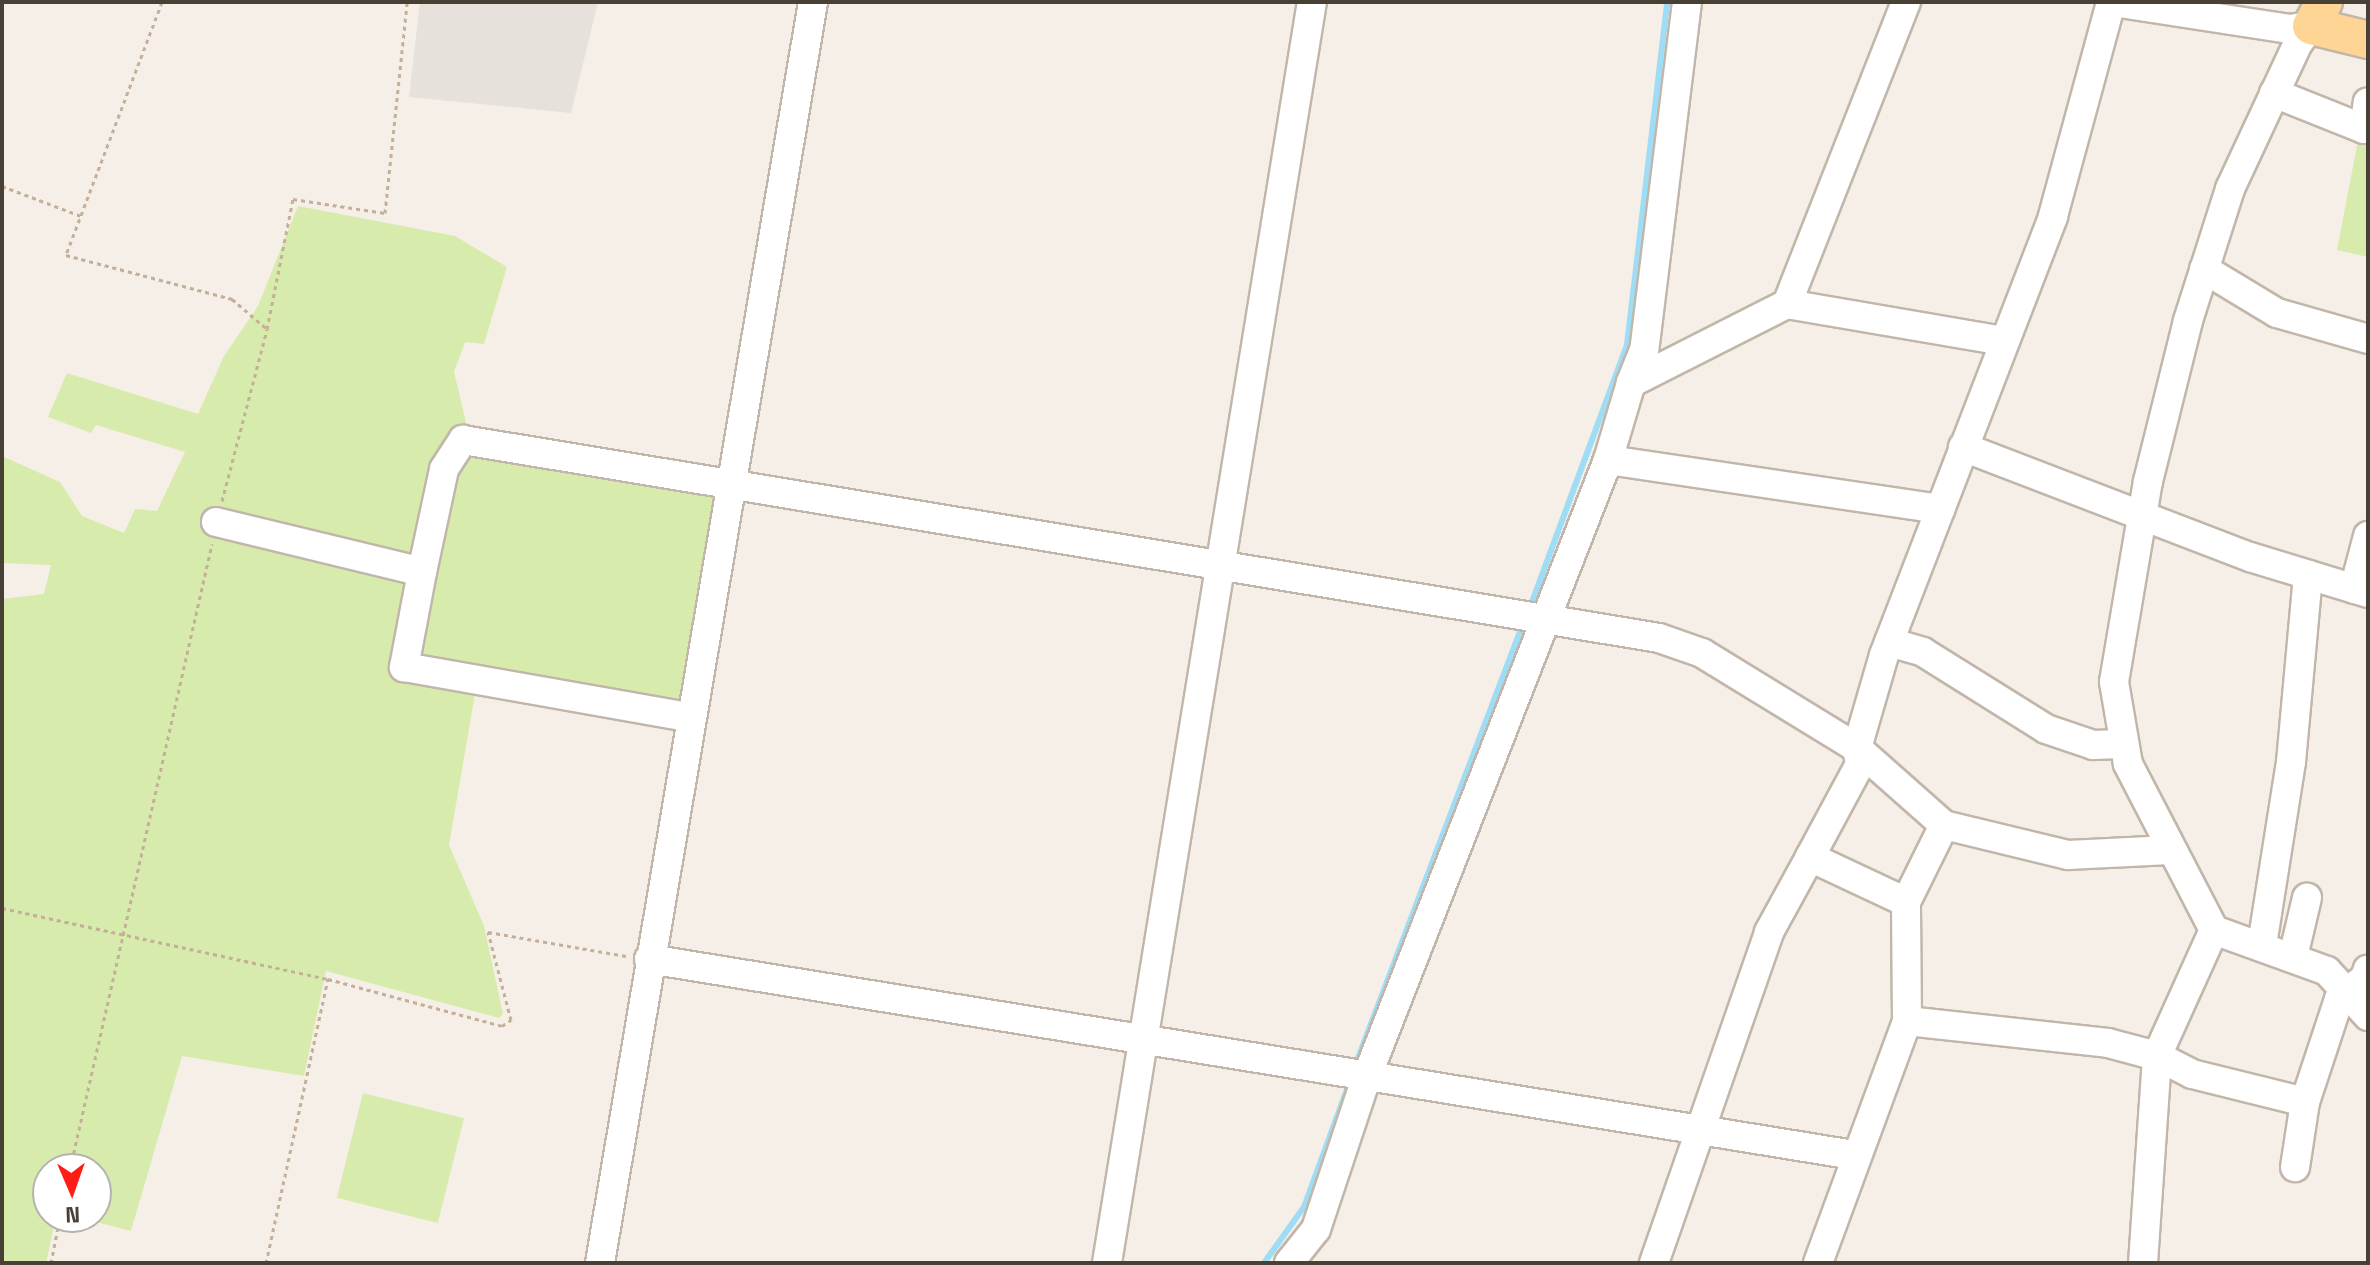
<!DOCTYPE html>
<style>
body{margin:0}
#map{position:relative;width:2370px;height:1265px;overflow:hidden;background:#f5efe7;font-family:"Space Grotesk",sans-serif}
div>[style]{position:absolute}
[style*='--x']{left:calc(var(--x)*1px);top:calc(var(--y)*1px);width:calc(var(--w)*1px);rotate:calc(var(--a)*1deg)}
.industrial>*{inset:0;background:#e7e1dc}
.green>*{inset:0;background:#d7ecac;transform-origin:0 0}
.stream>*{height:6px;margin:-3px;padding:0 3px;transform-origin:3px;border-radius:3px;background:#9fdcf6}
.path>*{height:3px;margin-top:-1.5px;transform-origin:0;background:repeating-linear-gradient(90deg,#c4b099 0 4px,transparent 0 8px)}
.roads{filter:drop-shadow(2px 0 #c1b6a9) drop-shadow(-2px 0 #c1b6a9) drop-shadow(0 2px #c1b6a9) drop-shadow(0 -2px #c1b6a9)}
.minor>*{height:28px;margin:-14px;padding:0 14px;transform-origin:14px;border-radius:14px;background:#fff}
.major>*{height:36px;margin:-18px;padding:0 18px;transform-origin:18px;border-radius:18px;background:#ffd596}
span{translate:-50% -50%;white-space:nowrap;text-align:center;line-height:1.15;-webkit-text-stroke:6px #fff;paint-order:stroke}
.frame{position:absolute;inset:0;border:4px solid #483f35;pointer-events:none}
.north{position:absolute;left:32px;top:1153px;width:80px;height:80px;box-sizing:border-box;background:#fff;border:2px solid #b6b2ae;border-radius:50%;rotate:178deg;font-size:22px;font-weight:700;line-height:32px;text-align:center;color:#483f35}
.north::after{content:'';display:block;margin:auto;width:28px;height:36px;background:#ff1c14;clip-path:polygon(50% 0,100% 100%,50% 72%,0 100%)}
</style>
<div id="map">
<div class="industrial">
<div style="clip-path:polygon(420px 2px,598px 2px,571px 113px,409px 97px)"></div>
</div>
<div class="green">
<div style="clip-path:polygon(2359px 135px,2368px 139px,2368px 257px,2337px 250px)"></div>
<div style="clip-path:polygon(298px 206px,455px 236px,507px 267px,484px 344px,465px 342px,454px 372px,468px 431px,397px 670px,476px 688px,449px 845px,484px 926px,503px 1014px,499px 1018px,326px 971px,304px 1076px,182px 1056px,131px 1231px,77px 1217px,96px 1217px,96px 1169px,48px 1169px,48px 1217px,56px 1217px,46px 1263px,2px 1263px,2px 599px,44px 594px,51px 565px,2px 563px,2px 456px,60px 482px,82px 516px,124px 533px,135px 509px,157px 511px,185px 452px,96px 425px,91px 433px,48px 417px,67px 373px,198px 414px,224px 356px,258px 306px)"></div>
<div style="clip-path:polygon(466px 447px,715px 493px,677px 709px,412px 661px,449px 472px)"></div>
<div style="left:363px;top:1093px;width:104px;height:108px;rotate:14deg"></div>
</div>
<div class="stream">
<div style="--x:1529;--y:610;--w:283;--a:-69.7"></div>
<div style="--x:1627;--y:345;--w:345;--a:-83.3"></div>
<div style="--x:1355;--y:1066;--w:473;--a:-69.2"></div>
<div style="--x:1264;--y:1263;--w:69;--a:-54.5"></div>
<div style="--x:1304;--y:1207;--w:134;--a:-69.9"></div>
</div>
<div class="path">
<div style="--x:162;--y:2;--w:271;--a:110.8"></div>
<div style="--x:66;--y:255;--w:172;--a:14.8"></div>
<div style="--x:232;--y:299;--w:46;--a:40.6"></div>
<div style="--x:2;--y:186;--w:85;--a:20.8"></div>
<div style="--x:222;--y:501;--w:178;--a:-75.3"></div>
<div style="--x:267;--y:329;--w:133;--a:-78.7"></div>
<div style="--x:293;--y:199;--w:93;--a:8.7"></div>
<div style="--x:385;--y:213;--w:212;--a:-84"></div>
<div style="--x:2;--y:908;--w:334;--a:12.3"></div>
<div style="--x:328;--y:979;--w:180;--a:15.1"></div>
<div style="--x:502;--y:1026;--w:11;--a:-34"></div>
<div style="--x:511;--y:1020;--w:91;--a:-104.6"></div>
<div style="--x:488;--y:932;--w:140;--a:9.9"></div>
<div style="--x:70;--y:1169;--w:641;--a:-77.2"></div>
<div style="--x:51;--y:1263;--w:47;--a:-78.9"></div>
<div style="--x:266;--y:1263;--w:291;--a:-77.7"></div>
</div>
<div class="roads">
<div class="minor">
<div style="--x:1687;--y:2;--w:351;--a:97"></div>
<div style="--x:1644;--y:350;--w:35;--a:112"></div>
<div style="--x:1631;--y:383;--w:175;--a:-26.9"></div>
<div style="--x:1906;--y:2;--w:325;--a:111.5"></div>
<div style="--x:1787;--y:304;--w:219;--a:9.7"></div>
<div style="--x:2113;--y:2;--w:178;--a:8.7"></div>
<div style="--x:2289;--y:29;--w:22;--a:-8"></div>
<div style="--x:2311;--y:26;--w:21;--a:127"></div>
<div style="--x:2298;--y:43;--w:161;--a:115"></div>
<div style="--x:2230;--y:189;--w:139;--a:107.7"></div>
<div style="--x:2188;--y:321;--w:165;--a:104"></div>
<div style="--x:2148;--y:481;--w:204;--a:99.6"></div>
<div style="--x:2114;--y:682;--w:83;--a:80.3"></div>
<div style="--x:2128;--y:764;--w:187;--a:62.6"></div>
<div style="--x:2214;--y:930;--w:120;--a:19.9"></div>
<div style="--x:2327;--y:971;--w:61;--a:47.7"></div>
<div style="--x:2274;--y:93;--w:97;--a:21.8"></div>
<div style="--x:2364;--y:129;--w:27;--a:-82"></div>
<div style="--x:2204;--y:269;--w:85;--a:31.1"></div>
<div style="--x:2277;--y:313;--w:95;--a:15.9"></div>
<div style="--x:1631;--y:383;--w:80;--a:106.6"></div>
<div style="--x:1608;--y:460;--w:336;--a:8.4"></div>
<div style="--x:1963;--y:447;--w:307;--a:21"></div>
<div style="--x:2250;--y:557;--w:123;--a:17"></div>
<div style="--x:216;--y:522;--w:212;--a:13.6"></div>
<div style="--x:422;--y:572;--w:105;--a:-77.9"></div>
<div style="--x:444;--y:469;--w:35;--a:-57"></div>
<div style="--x:463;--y:440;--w:1212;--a:9.4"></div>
<div style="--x:1659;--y:638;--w:46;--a:19.2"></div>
<div style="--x:1702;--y:653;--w:182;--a:31.5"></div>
<div style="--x:1857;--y:748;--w:116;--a:41.5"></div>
<div style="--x:1944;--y:825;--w:128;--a:13.6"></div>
<div style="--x:2068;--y:855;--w:102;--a:-2.8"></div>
<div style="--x:422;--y:572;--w:97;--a:100.7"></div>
<div style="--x:404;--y:667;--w:292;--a:10"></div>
<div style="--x:2354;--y:589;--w:55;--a:-75.2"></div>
<div style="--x:1889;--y:642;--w:35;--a:16"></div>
<div style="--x:1923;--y:652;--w:145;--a:32"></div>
<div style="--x:2046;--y:729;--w:50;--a:18.8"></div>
<div style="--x:2093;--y:745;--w:28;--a:-2"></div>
<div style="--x:1906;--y:902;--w:106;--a:-154.9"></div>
<div style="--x:1810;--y:857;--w:106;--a:-61.7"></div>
<div style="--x:1860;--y:764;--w:16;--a:-101"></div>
<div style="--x:1857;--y:748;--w:97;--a:-73.8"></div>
<div style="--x:1884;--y:655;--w:470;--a:-68.9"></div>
<div style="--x:2053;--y:216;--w:222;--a:-74.8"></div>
<div style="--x:2262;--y:945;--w:185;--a:-81"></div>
<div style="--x:2291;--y:762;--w:188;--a:-84.8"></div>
<div style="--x:2293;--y:957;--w:61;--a:-76.7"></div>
<div style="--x:649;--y:959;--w:1221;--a:9.24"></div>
<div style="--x:1907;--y:1021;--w:202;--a:6.2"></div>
<div style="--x:2108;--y:1043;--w:51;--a:14.9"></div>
<div style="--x:2157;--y:1056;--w:39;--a:27"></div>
<div style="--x:2192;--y:1074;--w:116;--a:13.9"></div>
<div style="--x:2305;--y:1102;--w:66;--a:98.7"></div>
<div style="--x:2305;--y:1102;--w:108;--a:-71.7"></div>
<div style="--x:2339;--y:999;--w:33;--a:-39"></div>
<div style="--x:2365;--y:978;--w:9;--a:-72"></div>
<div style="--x:600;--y:1263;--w:1279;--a:-80.41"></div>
<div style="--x:1107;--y:1263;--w:1278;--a:-80.77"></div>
<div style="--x:1289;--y:1263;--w:43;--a:-51.5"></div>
<div style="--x:1316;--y:1229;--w:158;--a:-71.6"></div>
<div style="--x:1366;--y:1079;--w:665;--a:-68.65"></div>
<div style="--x:1654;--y:1263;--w:350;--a:-70.8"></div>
<div style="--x:1769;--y:932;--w:85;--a:-61.3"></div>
<div style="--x:1818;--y:1263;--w:258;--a:-69.8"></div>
<div style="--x:1907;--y:1021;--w:119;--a:-90.5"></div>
<div style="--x:1906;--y:902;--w:86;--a:-63.7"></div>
<div style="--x:2143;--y:1263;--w:207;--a:-86.1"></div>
<div style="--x:2157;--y:1056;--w:138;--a:-65.7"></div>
</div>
<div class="major">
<div style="--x:2324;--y:2;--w:27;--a:118"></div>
<div style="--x:2311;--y:26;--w:59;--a:13.8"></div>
</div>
</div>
<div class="frame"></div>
<div class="north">N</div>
</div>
